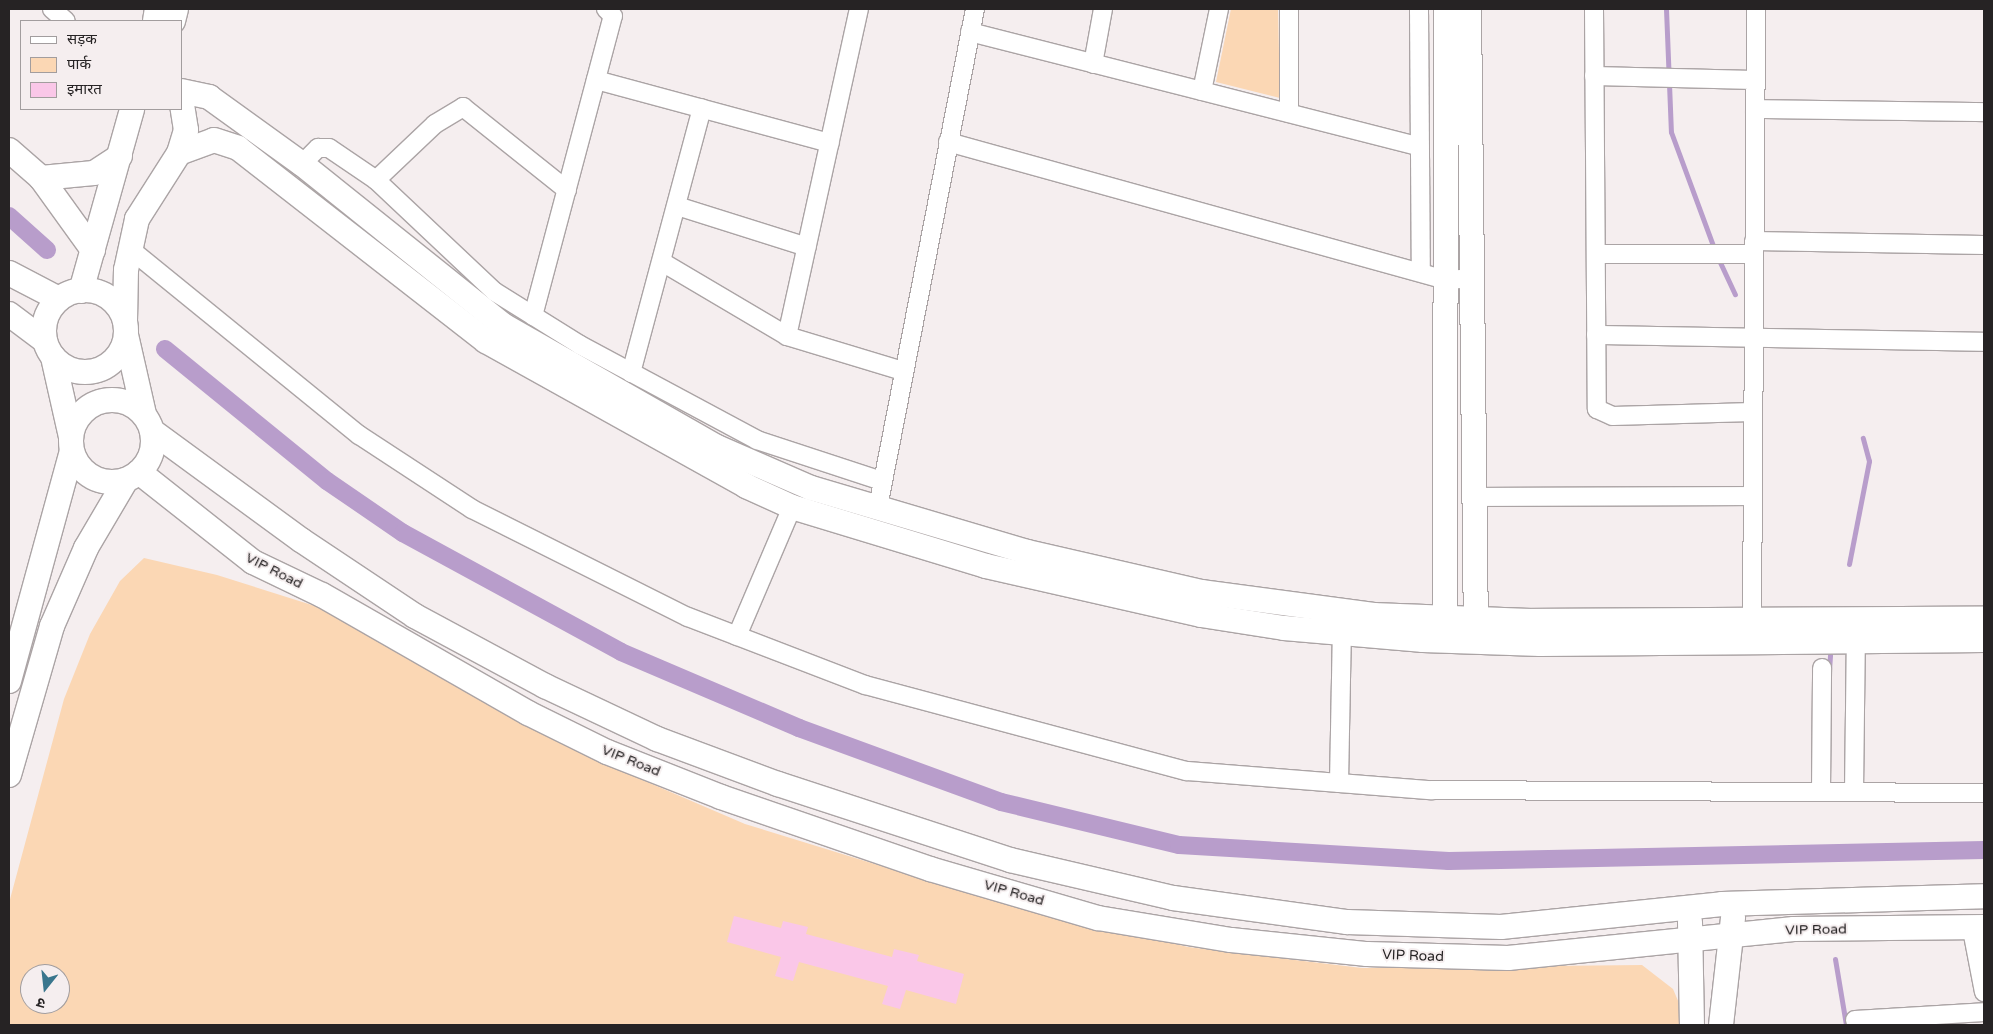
<!DOCTYPE html>
<meta charset="utf-8">
<style>
body{margin:0}
#map{position:relative;width:1993px;height:1034px;overflow:hidden;background:#f5eeef;font-family:"Varela Round","Noto Sans Devanagari",sans-serif}
div>[style]{position:absolute}
[style*='--x']{left:calc(var(--x)*1px);top:calc(var(--y)*1px);width:calc(var(--w)*1px);rotate:calc(var(--a)*1deg)}
.green>*{inset:0;background:#fbd7b4}
.stream>*{height:5px;margin:-2.5px;padding:0 2.5px;transform-origin:2.5px;border-radius:2.5px;background:#b89dcb}
.canal>*{height:18px;margin:-9px;padding:0 9px;transform-origin:9px;border-radius:9px;background:#b89dcb}
.building>*{inset:0;background:#fac7e8}
.roads{filter:drop-shadow(1px 0 #aba4a5) drop-shadow(-1px 0 #aba4a5) drop-shadow(0 1px #aba4a5) drop-shadow(0 -1px #aba4a5)}
.street>*{height:18px;margin:-9px;padding:0 9px;transform-origin:9px;border-radius:9px;background:#fff}
.secondary>*{height:24px;margin:-12px;padding:0 12px;transform-origin:12px;border-radius:12px;background:#fff}
.secondary>.ring{margin:-12px;padding:0;box-sizing:content-box;background:none;border:24px solid #fff;border-radius:50%}
span{translate:-50% -50%;white-space:nowrap;text-align:center;line-height:1.15;-webkit-text-stroke:4px #f5eeef;paint-order:stroke}
.street-label{font-size:14px;color:#262324}
.frame{position:absolute;inset:0;border:10px solid #262324;pointer-events:none}
.legend{position:absolute;left:20px;top:20px;width:162px;height:90px;box-sizing:border-box;background:#f5eeef;border:1px solid #a29d9e;margin:0;padding:6px 9px;list-style:none;font-size:15px;color:#262324}
.legend li{display:flex;align-items:center;gap:10px;height:25px}
.legend b{width:25px;border:1px solid #a29d9e}
.north{position:absolute;left:20px;top:964px;width:50px;height:50px;box-sizing:border-box;background:#f5eeef;border:1px solid #a29d9e;border-radius:50%;rotate:196deg;font-size:14px;font-weight:700;line-height:20px;text-align:center;color:#262324}
.north::after{content:'';display:block;margin:auto;width:18px;height:22px;background:#39768d;clip-path:polygon(50% 0,100% 100%,50% 72%,0 100%)}
</style>
<div id="map">
<div class="green">
<div style="clip-path:polygon(1231px 9px,1278px 9px,1280px 98px,1216px 82px)"></div>
<div style="clip-path:polygon(evenodd,144px 558px,217px 575px,315px 606px,603px 763px,745px 824px,1001px 903px,1188px 947px,1362px 968px,1642px 965px,1673px 989px,1685px 1017px,1683px 1025px,9px 1025px,9px 903px,64px 699px,90px 634px,120px 581px,144px 558px,30px 974px,60px 974px,60px 1004px,30px 1004px,30px 974px)"></div>
</div>
<div class="stream">
<div style="--x:1666;--y:9;--w:123;--a:87.7"></div>
<div style="--x:1671;--y:132;--w:127;--a:69.7"></div>
<div style="--x:1718;--y:258;--w:40;--a:65"></div>
<div style="--x:1849;--y:564;--w:105;--a:-79"></div>
<div style="--x:1869;--y:461;--w:24;--a:-105"></div>
<div style="--x:1829;--y:670;--w:15;--a:-86"></div>
<div style="--x:1835;--y:959;--w:67;--a:80.5"></div>
</div>
<div class="canal">
<div style="--x:9;--y:216;--w:51;--a:41.8"></div>
<div style="--x:165;--y:349;--w:209;--a:39.2"></div>
<div style="--x:327;--y:481;--w:92;--a:34.4"></div>
<div style="--x:403;--y:533;--w:248;--a:28.6"></div>
<div style="--x:621;--y:652;--w:194;--a:23.1"></div>
<div style="--x:799;--y:728;--w:215;--a:20.1"></div>
<div style="--x:1001;--y:802;--w:183;--a:13.6"></div>
<div style="--x:1179;--y:845;--w:270;--a:3.4"></div>
<div style="--x:1449;--y:861;--w:535;--a:-1.18"></div>
</div>
<div class="building">
<div style="clip-path:polygon(734px 916px,781px 928px,783px 921px,808px 927px,806px 934px,892px 957px,894px 949px,919px 955px,917px 961px,964px 974px,956px 1004px,906px 990px,900px 1009px,882px 1004px,888px 986px,799px 962px,793px 981px,775px 976px,781px 957px,727px 942px)"></div>
</div>
<div class="roads">
<div class="street">
<div style="--x:52;--y:9;--w:18;--a:41"></div>
<div style="--x:1419;--y:9;--w:263;--a:89.6"></div>
<div style="--x:1594;--y:9;--w:400;--a:89.6"></div>
<div style="--x:1597;--y:409;--w:17;--a:24"></div>
<div style="--x:1613;--y:416;--w:139;--a:-1.6"></div>
<div style="--x:970;--y:32;--w:464;--a:14.3"></div>
<div style="--x:1093;--y:64;--w:56;--a:-79.7"></div>
<div style="--x:1594;--y:76;--w:161;--a:1.4"></div>
<div style="--x:596;--y:80;--w:242;--a:15.1"></div>
<div style="--x:1202;--y:91;--w:84;--a:-78.3"></div>
<div style="--x:1755;--y:109;--w:229;--a:0.8"></div>
<div style="--x:1289;--y:113;--w:104;--a:-90"></div>
<div style="--x:948;--y:142;--w:517;--a:15.49"></div>
<div style="--x:1446;--y:280;--w:26;--a:-4"></div>
<div style="--x:302;--y:164;--w:23;--a:-45"></div>
<div style="--x:318;--y:148;--w:11;--a:0"></div>
<div style="--x:329;--y:148;--w:57;--a:34.2"></div>
<div style="--x:376;--y:180;--w:163;--a:43.3"></div>
<div style="--x:495;--y:292;--w:100;--a:31.9"></div>
<div style="--x:580;--y:345;--w:201;--a:28.2"></div>
<div style="--x:757;--y:440;--w:132;--a:18.2"></div>
<div style="--x:376;--y:180;--w:81;--a:-43.5"></div>
<div style="--x:435;--y:124;--w:33;--a:-31"></div>
<div style="--x:463;--y:107;--w:133;--a:38.6"></div>
<div style="--x:677;--y:206;--w:136;--a:17.5"></div>
<div style="--x:1754;--y:241;--w:230;--a:1"></div>
<div style="--x:130;--y:249;--w:295;--a:39.1"></div>
<div style="--x:359;--y:435;--w:135;--a:33.2"></div>
<div style="--x:472;--y:509;--w:241;--a:26.6"></div>
<div style="--x:688;--y:617;--w:190;--a:21"></div>
<div style="--x:865;--y:685;--w:333;--a:15"></div>
<div style="--x:1187;--y:771;--w:245;--a:4.5"></div>
<div style="--x:1431;--y:790;--w:553;--a:0.31"></div>
<div style="--x:1596;--y:254;--w:157;--a:0"></div>
<div style="--x:662;--y:262;--w:145;--a:30.6"></div>
<div style="--x:787;--y:336;--w:121;--a:16.8"></div>
<div style="--x:533;--y:316;--w:310;--a:-75.1"></div>
<div style="--x:613;--y:16;--w:10;--a:-135"></div>
<div style="--x:1596;--y:335;--w:388;--a:1"></div>
<div style="--x:787;--y:336;--w:335;--a:-77.6"></div>
<div style="--x:631;--y:373;--w:274;--a:-75"></div>
<div style="--x:1474;--y:497;--w:276;--a:-0.2"></div>
<div style="--x:878;--y:507;--w:507;--a:-78.98"></div>
<div style="--x:1752;--y:619;--w:610;--a:-89.62"></div>
<div style="--x:737;--y:636;--w:140;--a:-66.9"></div>
<div style="--x:1339;--y:783;--w:150;--a:-88.9"></div>
<div style="--x:1821;--y:792;--w:124;--a:-89.5"></div>
<div style="--x:1854;--y:792;--w:154;--a:-89.3"></div>
<div style="--x:1973;--y:935;--w:58;--a:79.1"></div>
<div style="--x:1855;--y:1020;--w:129;--a:-3.5"></div>
</div>
<div class="secondary">
<div style="--x:1469;--y:9;--w:625;--a:89.36"></div>
<div style="--x:155;--y:21;--w:12;--a:-81"></div>
<div style="--x:173;--y:21;--w:12;--a:-76"></div>
<div style="--x:181;--y:91;--w:29;--a:12"></div>
<div style="--x:209;--y:97;--w:115;--a:35.8"></div>
<div style="--x:302;--y:164;--w:258;--a:38.7"></div>
<div style="--x:503;--y:325;--w:246;--a:29.7"></div>
<div style="--x:717;--y:447;--w:103;--a:23.6"></div>
<div style="--x:811;--y:488;--w:225;--a:16.5"></div>
<div style="--x:1027;--y:552;--w:179;--a:12.9"></div>
<div style="--x:1201;--y:592;--w:174;--a:7.6"></div>
<div style="--x:1373;--y:615;--w:157;--a:2.2"></div>
<div style="--x:1530;--y:621;--w:454;--a:-0.3"></div>
<div style="--x:9;--y:150;--w:43;--a:41.2"></div>
<div style="--x:41;--y:178;--w:89;--a:54.2"></div>
<div style="--x:179;--y:153;--w:37;--a:-20"></div>
<div style="--x:214;--y:140;--w:25;--a:18"></div>
<div style="--x:238;--y:148;--w:314;--a:37.9"></div>
<div style="--x:486;--y:341;--w:298;--a:29.1"></div>
<div style="--x:746;--y:486;--w:51;--a:24.5"></div>
<div style="--x:792;--y:507;--w:203;--a:16.9"></div>
<div style="--x:986;--y:566;--w:221;--a:12.8"></div>
<div style="--x:1201;--y:615;--w:84;--a:8.9"></div>
<div style="--x:1284;--y:628;--w:140;--a:4.9"></div>
<div style="--x:1423;--y:640;--w:117;--a:2"></div>
<div style="--x:1540;--y:644;--w:444;--a:-0.5"></div>
<div style="--x:41;--y:178;--w:53;--a:-5.4"></div>
<div style="--x:94;--y:173;--w:31;--a:-33"></div>
<div style="--x:9;--y:273;--w:56;--a:27.5"></div>
<div class="ring" style="left:44px;top:290px;width:58px;height:58px"></div>
<div style="--x:81;--y:291;--w:189;--a:-74.3"></div>
<div style="--x:9;--y:314;--w:45;--a:36.9"></div>
<div style="--x:125;--y:321;--w:51;--a:-88.9"></div>
<div style="--x:126;--y:270;--w:52;--a:-77.8"></div>
<div style="--x:137;--y:219;--w:78;--a:-57.5"></div>
<div style="--x:179;--y:153;--w:24;--a:-73"></div>
<div style="--x:186;--y:130;--w:31;--a:-99"></div>
<div style="--x:126;--y:335;--w:81;--a:77.2"></div>
<div style="--x:53;--y:357;--w:82;--a:77.3"></div>
<div class="ring" style="left:71px;top:400px;width:58px;height:58px"></div>
<div style="--x:152;--y:431;--w:185;--a:36.2"></div>
<div style="--x:301;--y:540;--w:137;--a:33.7"></div>
<div style="--x:415;--y:616;--w:148;--a:28.3"></div>
<div style="--x:545;--y:686;--w:124;--a:25.3"></div>
<div style="--x:657;--y:739;--w:129;--a:20.4"></div>
<div style="--x:778;--y:784;--w:244;--a:18.1"></div>
<div style="--x:1010;--y:860;--w:167;--a:13.1"></div>
<div style="--x:1173;--y:898;--w:176;--a:7.9"></div>
<div style="--x:1347;--y:922;--w:154;--a:1.9"></div>
<div style="--x:1501;--y:927;--w:222;--a:-5.9"></div>
<div style="--x:1722;--y:904;--w:262;--a:-1.7"></div>
<div style="--x:139;--y:472;--w:145;--a:38.3"></div>
<div style="--x:253;--y:562;--w:76;--a:25.6"></div>
<div style="--x:322;--y:595;--w:237;--a:29.8"></div>
<div style="--x:528;--y:713;--w:88;--a:26.3"></div>
<div style="--x:607;--y:752;--w:123;--a:21.5"></div>
<div style="--x:721;--y:797;--w:221;--a:19"></div>
<div style="--x:930;--y:869;--w:175;--a:16.3"></div>
<div style="--x:1098;--y:918;--w:135;--a:9.4"></div>
<div style="--x:1231;--y:940;--w:137;--a:5.9"></div>
<div style="--x:1367;--y:954;--w:141;--a:1.6"></div>
<div style="--x:1508;--y:958;--w:287;--a:-5.8"></div>
<div style="--x:1794;--y:929;--w:190;--a:-0.6"></div>
<div style="--x:1445;--y:634;--w:625;--a:-89.91"></div>
<div style="--x:9;--y:681;--w:238;--a:-74.7"></div>
<div style="--x:9;--y:775;--w:155;--a:-73.9"></div>
<div style="--x:52;--y:626;--w:85;--a:-66.4"></div>
<div style="--x:86;--y:548;--w:79;--a:-59.5"></div>
<div style="--x:1690;--y:922;--w:103;--a:88.9"></div>
<div style="--x:1721;--y:1025;--w:108;--a:-83.6"></div>
</div>
</div>
<div class="street-label">
<span style="left:274px;top:571px;rotate:27deg">VIP Road</span>
<span style="left:631px;top:761px;rotate:22deg">VIP Road</span>
<span style="left:1014px;top:893px;rotate:16deg">VIP Road</span>
<span style="left:1816px;top:930px;rotate:-1deg">VIP Road</span>
<span style="left:1413px;top:956px;rotate:2deg">VIP Road</span>
</div>
<div class="frame"></div>
<ul class="legend">
<li><b style="height:6px;background:#fff"></b>सड़क</li>
<li><b style="height:14px;background:#fbd7b4"></b>पार्क</li>
<li><b style="height:14px;background:#fac7e8"></b>इमारत</li>
</ul>
<div class="north">उ</div>
</div>
